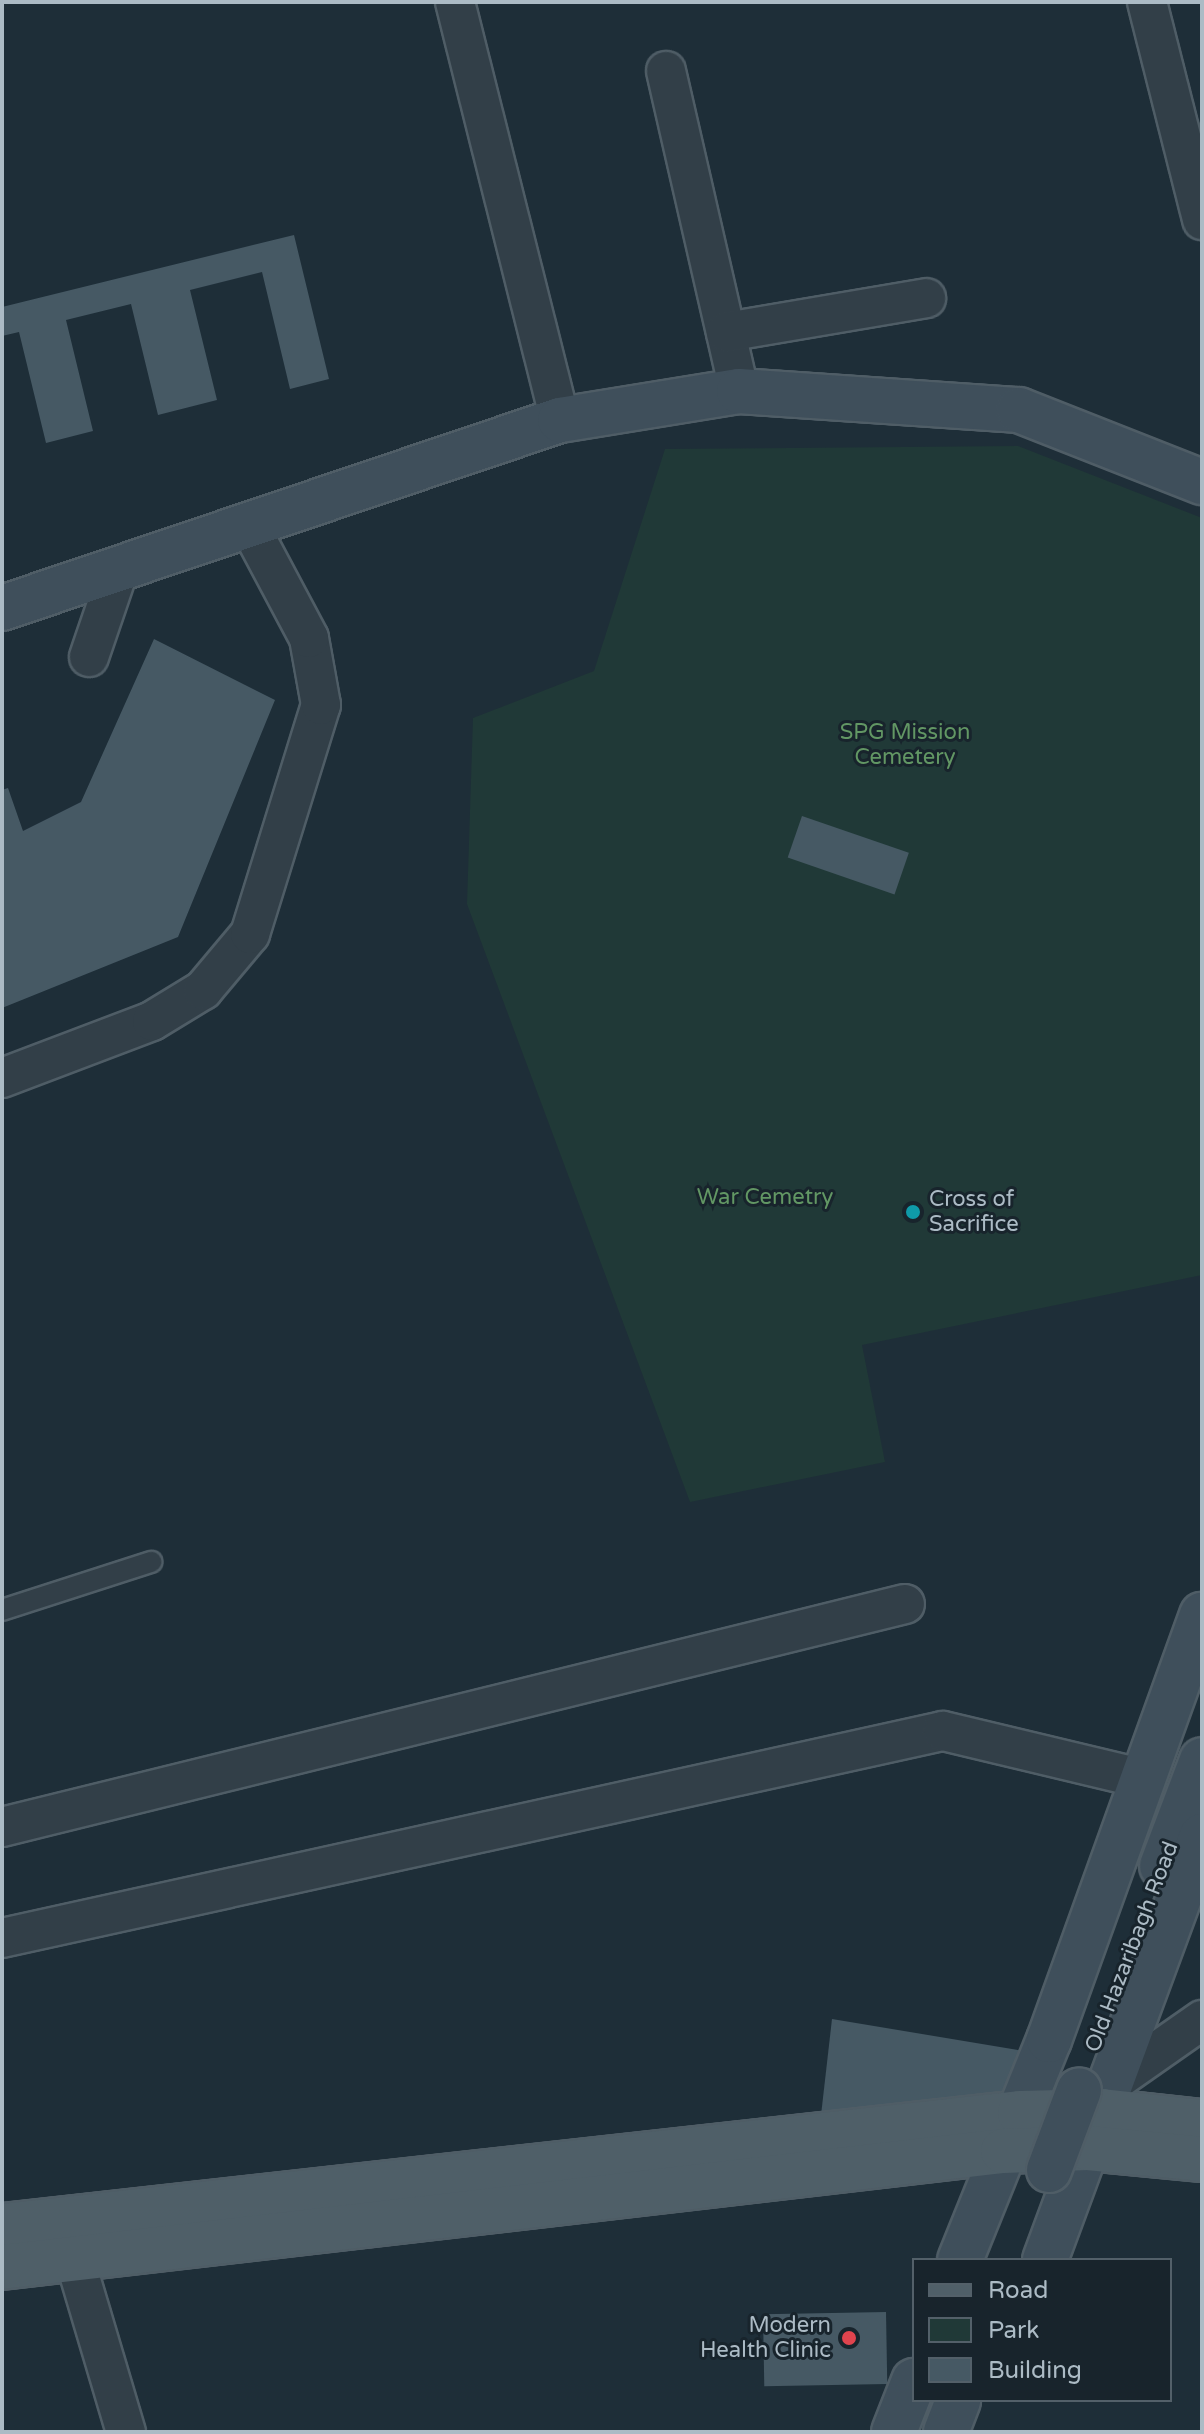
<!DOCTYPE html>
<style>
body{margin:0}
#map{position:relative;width:1204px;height:2434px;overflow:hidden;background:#1e2e38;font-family:"Varela Round",sans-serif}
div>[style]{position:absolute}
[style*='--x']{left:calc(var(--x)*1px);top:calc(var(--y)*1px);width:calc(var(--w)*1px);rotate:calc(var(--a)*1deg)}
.green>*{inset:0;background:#203937}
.building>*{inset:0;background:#465964;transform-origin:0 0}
.roads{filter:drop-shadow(2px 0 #4f5d66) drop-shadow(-2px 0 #4f5d66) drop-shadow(0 2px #4f5d66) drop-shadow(0 -2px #4f5d66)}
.lane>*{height:20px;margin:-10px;padding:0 10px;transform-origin:10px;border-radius:10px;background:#323f48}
.street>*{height:38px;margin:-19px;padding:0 19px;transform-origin:19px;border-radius:19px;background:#323f48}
.secondary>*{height:44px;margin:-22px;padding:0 22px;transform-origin:22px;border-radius:22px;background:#3f4f5b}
.primary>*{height:44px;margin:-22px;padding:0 22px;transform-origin:22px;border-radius:22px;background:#4f5f68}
.bridges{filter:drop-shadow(2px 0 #4f5d66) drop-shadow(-2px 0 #4f5d66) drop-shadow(0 2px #4f5d66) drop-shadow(0 -2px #4f5d66)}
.secondary-bridge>*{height:44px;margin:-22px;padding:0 22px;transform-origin:22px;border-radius:22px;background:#3f4f5b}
.dots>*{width:22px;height:22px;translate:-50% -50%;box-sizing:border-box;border:4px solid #18242c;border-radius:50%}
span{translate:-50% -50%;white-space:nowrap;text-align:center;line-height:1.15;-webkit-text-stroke:6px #18242c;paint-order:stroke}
.park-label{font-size:22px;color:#629764}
.poi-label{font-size:22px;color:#acbbc5}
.left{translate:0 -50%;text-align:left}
.right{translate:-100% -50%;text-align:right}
.street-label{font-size:22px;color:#acbbc5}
.frame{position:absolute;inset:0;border:4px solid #acbbc5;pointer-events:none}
.legend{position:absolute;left:912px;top:2258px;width:260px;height:144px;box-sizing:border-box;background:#18242c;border:2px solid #536069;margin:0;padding:10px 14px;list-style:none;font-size:24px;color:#acbbc5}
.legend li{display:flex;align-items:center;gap:16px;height:40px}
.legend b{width:40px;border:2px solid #536069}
</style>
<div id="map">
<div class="green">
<div style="clip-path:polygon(1018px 446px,1202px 518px,1202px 1275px,862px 1345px,885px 1462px,690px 1502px,467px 904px,473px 718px,594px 671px,665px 449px)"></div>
</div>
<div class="building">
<div style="clip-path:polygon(294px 235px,329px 379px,290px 389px,262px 272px,190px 290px,217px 400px,158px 415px,131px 304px,66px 320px,93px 431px,46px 443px,19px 332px,2px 336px,2px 307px)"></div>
<div style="clip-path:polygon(154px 639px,275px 700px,178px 937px,2px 1008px,2px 790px,8px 788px,23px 831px,81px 802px)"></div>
<div style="left:802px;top:816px;width:113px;height:44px;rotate:19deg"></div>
<div style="clip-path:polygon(832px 2019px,1024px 2051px,1008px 2100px,820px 2124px)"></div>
<div style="left:886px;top:2312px;width:72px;height:123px;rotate:89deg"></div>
</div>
<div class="roads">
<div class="lane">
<div style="--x:2;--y:1610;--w:157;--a:-17.9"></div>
</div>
<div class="street">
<div style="--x:455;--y:2;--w:431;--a:75.9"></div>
<div style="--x:1147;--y:2;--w:225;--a:75.8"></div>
<div style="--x:666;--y:71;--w:328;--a:77.1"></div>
<div style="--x:726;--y:332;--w:203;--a:-9.6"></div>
<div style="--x:89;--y:657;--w:93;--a:-71.2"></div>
<div style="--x:2;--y:1078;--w:160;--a:-20.8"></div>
<div style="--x:152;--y:1021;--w:60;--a:-31.3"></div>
<div style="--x:203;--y:990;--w:73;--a:-50"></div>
<div style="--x:250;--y:934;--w:240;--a:-72.8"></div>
<div style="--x:321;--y:705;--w:68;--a:-100.2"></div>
<div style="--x:309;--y:638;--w:128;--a:-118"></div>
<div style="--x:2;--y:1827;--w:930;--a:-13.87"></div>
<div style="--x:2;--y:1938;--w:963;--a:-12.41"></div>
<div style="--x:943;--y:1731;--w:204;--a:13.4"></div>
<div style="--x:1112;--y:2083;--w:110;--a:-35"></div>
<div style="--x:75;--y:2260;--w:179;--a:73.5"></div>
</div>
<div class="secondary">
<div style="--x:2;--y:608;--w:589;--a:-18.62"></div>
<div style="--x:560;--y:420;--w:181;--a:-9.2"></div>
<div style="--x:739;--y:391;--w:281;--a:3.9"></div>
<div style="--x:1019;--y:410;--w:197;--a:21.5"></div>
<div style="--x:1162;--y:1866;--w:113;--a:-69.3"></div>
<div style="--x:960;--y:2260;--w:237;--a:-68"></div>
<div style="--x:1049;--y:2040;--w:452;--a:-70.2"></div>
<div style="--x:1045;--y:2260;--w:452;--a:-69.7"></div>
<div style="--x:894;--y:2432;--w:55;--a:-68.6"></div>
<div style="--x:946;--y:2432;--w:34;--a:-69"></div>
</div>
<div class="primary">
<div style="--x:2;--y:2226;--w:1024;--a:-6.33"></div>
<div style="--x:1020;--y:2113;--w:82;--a:-1.4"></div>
<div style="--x:1102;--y:2111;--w:101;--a:6.3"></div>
<div style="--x:2;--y:2267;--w:1008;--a:-6.61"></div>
<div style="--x:1003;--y:2151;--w:85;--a:-2"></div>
<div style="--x:1088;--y:2148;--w:115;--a:5.5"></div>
</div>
</div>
<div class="bridges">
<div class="secondary-bridge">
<div style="--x:1049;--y:2170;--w:85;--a:-69.4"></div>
</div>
</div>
<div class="dots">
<div style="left:913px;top:1212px;background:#0f9aa8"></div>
<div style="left:849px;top:2338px;background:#e0444e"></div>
</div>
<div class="park-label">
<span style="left:905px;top:745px">SPG Mission<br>Cemetery</span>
<span style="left:765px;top:1198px">War Cemetry</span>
</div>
<div class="poi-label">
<span class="left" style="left:929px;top:1212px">Cross of<br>Sacrifice</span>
<span class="right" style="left:831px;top:2338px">Modern<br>Health Clinic</span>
</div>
<div class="street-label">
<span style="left:1132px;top:1947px;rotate:-69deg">Old Hazaribagh Road</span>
</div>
<div class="frame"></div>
<ul class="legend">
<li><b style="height:10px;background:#4f5f68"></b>Road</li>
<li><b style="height:22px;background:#203937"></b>Park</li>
<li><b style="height:22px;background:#465964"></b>Building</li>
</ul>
</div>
